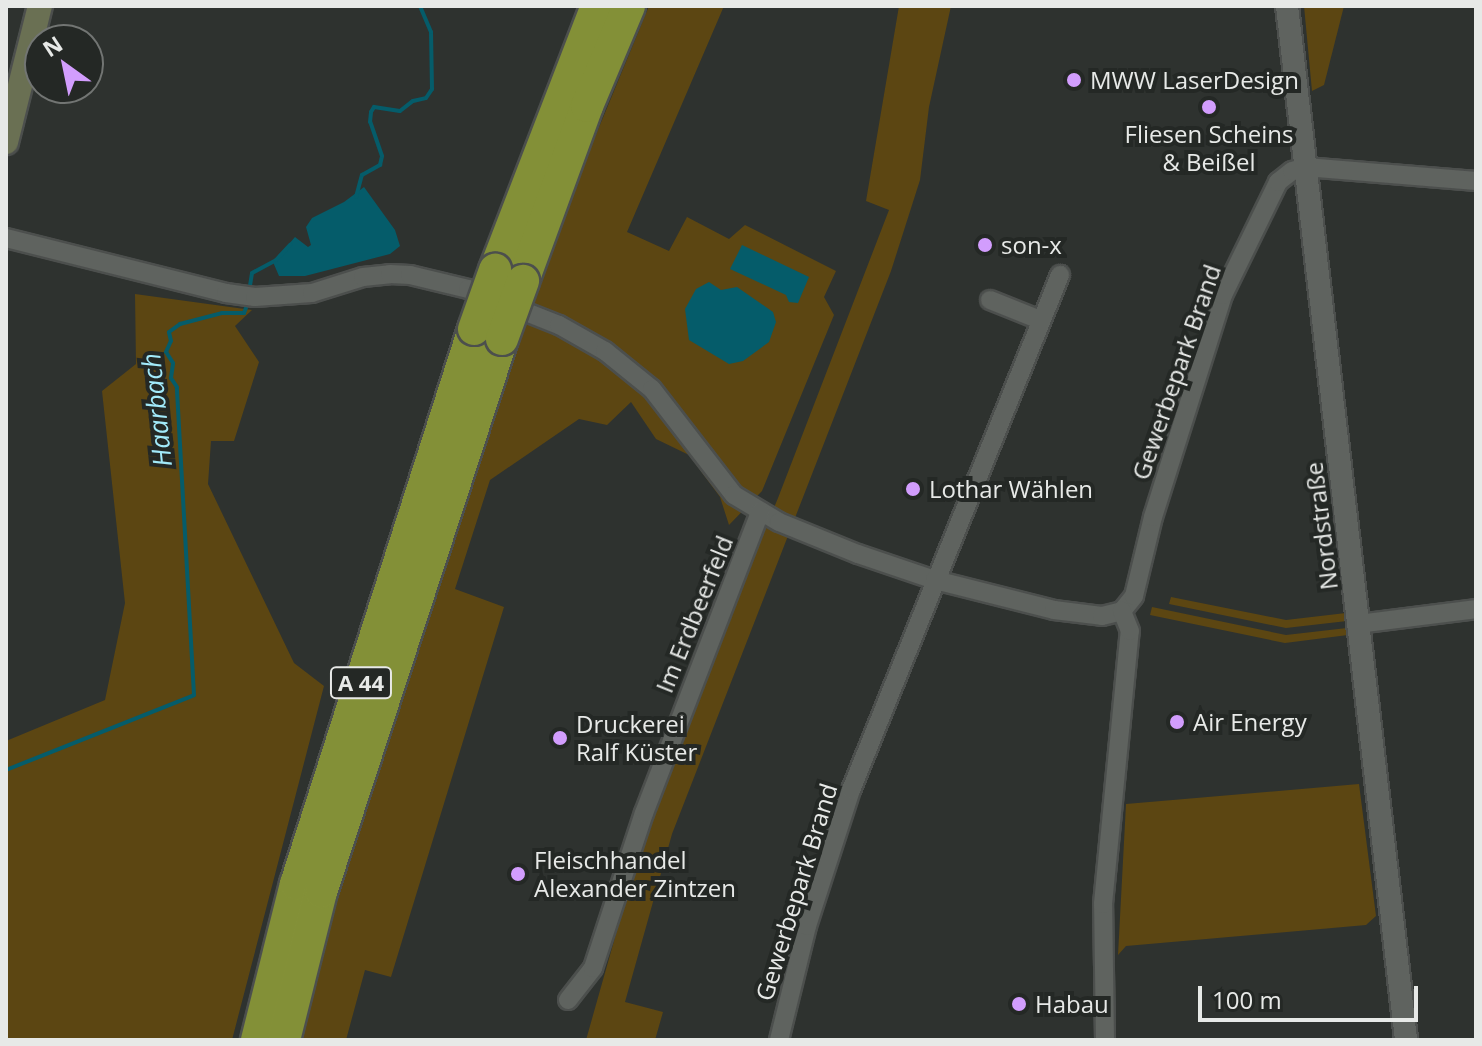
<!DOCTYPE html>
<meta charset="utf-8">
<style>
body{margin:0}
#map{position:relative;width:1482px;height:1046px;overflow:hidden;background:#2e322f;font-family:"Open Sans",sans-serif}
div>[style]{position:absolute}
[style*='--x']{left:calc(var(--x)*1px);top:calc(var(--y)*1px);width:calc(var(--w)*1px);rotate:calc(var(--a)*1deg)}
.green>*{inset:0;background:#5c4612}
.water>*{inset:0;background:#055c6a}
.stream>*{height:4px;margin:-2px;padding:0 2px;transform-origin:2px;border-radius:2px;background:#055c6a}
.roads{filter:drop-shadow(2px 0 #4c4f4d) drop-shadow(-2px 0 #4c4f4d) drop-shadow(0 2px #4c4f4d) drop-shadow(0 -2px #4c4f4d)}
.minor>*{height:18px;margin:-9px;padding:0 9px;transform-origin:9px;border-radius:9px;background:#5f635f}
.tertiary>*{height:22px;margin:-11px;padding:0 11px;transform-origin:11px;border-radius:11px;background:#5f635f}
.secondary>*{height:24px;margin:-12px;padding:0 12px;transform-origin:12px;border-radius:12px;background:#6a7053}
.motorway>*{height:32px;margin:-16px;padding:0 16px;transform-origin:16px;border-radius:16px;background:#839037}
.bridges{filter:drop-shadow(2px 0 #4c4f4d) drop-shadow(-2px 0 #4c4f4d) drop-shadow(0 2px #4c4f4d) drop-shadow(0 -2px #4c4f4d)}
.motorway-bridge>*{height:32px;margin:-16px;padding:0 16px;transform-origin:16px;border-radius:16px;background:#839037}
.dots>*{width:22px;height:22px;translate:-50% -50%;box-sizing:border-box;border:4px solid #242825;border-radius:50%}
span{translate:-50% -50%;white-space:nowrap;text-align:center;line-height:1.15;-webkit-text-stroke:8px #242825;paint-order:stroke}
.shield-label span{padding:2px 6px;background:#242825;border:2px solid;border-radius:6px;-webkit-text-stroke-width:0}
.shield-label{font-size:22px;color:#e7e9e7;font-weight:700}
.poi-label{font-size:24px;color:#e7e9e7}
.left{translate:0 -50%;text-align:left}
.street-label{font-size:24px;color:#e7e9e7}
.water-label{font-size:26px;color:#a2eafa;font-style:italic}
.frame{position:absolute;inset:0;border:8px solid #e7e9e7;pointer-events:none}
.north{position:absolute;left:24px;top:24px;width:80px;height:80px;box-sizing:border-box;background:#242825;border:2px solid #727573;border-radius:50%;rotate:327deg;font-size:22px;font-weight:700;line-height:32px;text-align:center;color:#e7e9e7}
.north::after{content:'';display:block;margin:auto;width:28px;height:36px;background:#d29dfd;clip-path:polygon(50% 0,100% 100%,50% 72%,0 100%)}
.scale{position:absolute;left:1198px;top:986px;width:220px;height:36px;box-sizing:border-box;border:4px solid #e7e9e7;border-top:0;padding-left:10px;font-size:24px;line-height:28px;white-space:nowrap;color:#e7e9e7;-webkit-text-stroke:6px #242825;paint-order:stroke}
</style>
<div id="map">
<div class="green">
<div style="clip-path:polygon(649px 6px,724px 6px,627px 232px,669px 251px,687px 217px,729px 239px,745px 225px,836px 271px,824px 297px,834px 315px,762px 491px,729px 525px,720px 497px,689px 455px,656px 439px,631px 402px,607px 425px,579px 419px,490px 480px,455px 589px,504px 607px,391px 977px,365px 970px,346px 1040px,302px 1040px,332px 915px,399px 693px,484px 440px,576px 183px)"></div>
<div style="clip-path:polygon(899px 6px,951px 6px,929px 107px,920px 180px,891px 271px,672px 834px,625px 1002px,663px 1012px,655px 1040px,586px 1040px,638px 856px,697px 695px,778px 498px,889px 210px,866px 201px)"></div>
<div style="clip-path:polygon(1304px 6px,1344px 6px,1324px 85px,1312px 91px)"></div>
<div style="clip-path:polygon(135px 294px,252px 310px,235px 326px,259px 362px,234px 441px,211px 441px,208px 484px,294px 663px,324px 686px,232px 1040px,6px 1040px,6px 741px,105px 700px,125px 603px,102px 391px,136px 364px)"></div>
<div style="clip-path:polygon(1171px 597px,1286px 620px,1346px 613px,1347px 621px,1286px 628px,1169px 604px)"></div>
<div style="clip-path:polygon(1152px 607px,1286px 635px,1347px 628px,1348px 635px,1285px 643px,1150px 615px)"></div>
<div style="clip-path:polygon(1359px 784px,1376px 916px,1366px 925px,1126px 946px,1118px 955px,1126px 804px)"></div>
</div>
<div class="water">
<div style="clip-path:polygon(364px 187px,395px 230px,400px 246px,390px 254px,305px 276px,279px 276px,273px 262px,295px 237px,308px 247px,311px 245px,306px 227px,312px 218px,344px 202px)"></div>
<div style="clip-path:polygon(742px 245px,809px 277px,798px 303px,789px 302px,786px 295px,730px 269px)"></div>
<div style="clip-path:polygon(709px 282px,721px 290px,737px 287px,773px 312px,776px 322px,769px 342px,743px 361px,729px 364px,689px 340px,685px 309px,696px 289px)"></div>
</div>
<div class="stream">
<div style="--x:356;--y:197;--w:23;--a:-75"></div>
<div style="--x:362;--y:175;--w:21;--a:-29"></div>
<div style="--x:380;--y:165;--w:9;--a:-77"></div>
<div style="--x:382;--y:156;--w:36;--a:-109"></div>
<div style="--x:370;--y:122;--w:10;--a:-84"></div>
<div style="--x:371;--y:112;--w:6;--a:-59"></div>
<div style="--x:374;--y:107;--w:26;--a:9"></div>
<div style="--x:400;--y:111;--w:16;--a:-38"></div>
<div style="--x:413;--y:101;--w:13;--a:-13"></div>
<div style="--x:426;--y:98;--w:11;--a:-56"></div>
<div style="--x:432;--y:89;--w:57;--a:-91"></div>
<div style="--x:431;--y:32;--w:28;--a:-113"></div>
<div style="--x:249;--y:292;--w:19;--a:-81"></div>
<div style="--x:252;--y:273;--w:27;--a:-28"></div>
<div style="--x:276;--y:260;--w:21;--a:-47"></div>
<div style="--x:6;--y:770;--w:202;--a:-21.7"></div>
<div style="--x:194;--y:695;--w:308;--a:-93.2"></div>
<div style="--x:177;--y:387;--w:11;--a:-124"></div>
<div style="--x:171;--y:378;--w:15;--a:-82"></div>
<div style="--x:173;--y:363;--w:13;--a:-122"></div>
<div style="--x:166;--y:352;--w:12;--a:-66"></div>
<div style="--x:171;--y:341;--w:9;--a:-103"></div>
<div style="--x:169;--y:332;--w:14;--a:-36"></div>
<div style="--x:180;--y:324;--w:43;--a:-14.7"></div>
<div style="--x:222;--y:313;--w:22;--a:0"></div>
<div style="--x:244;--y:313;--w:14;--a:-69"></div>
</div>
<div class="roads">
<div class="minor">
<div style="--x:6;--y:238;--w:227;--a:14"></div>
<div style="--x:226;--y:293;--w:29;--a:8"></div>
<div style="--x:255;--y:297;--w:57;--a:-4"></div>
<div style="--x:312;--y:293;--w:53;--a:-17.4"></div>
<div style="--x:363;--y:277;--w:27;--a:-6"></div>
<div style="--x:390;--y:274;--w:20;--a:3"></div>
<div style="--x:410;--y:275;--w:60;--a:13.6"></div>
<div style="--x:468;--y:289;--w:98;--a:21.6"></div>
<div style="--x:559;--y:325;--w:53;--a:29.5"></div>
<div style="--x:605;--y:351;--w:60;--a:39"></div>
<div style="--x:652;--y:389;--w:134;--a:52.3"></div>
<div style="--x:734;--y:495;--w:52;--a:31"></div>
<div style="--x:779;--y:522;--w:85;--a:22.1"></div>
<div style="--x:858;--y:554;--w:81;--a:18.7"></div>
<div style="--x:935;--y:580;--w:123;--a:14.1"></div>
<div style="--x:1054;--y:610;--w:48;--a:7.1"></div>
<div style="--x:1102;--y:616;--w:21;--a:-14"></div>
<div style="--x:1122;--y:611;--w:19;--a:-51"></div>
<div style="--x:1134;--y:596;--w:81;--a:-76.5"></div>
<div style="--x:1153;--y:517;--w:233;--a:-72.5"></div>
<div style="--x:1223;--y:295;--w:126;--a:-64"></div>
<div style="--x:1278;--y:182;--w:18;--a:-38"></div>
<div style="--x:1292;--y:171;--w:14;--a:-17"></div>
<div style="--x:1305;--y:167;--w:172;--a:4.7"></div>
<div style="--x:990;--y:300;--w:54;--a:21.8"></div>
<div style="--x:1358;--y:624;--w:119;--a:-7.2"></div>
<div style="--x:568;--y:1000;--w:41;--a:-52"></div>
<div style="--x:593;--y:968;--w:163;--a:-71.8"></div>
<div style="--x:644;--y:813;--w:323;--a:-68.9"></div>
<div style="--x:779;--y:1040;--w:117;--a:-76.2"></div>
<div style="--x:807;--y:926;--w:143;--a:-72.1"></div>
<div style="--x:851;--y:790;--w:556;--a:-67.91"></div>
<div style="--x:1105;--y:1040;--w:136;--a:-90.8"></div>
<div style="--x:1103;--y:904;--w:274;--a:-84.4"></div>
<div style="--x:1130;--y:631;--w:22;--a:-112"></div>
</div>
<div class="tertiary">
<div style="--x:1287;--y:6;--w:1041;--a:83.43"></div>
</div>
<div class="secondary">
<div style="--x:6;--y:142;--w:140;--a:-76"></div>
</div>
<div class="motorway">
<div style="--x:495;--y:270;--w:283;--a:-68.9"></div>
<div style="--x:523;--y:281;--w:186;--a:-69.9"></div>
<div style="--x:587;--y:106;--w:108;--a:-67.2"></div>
<div style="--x:257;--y:1040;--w:161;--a:-76"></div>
<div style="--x:296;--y:884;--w:583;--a:-72.22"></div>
<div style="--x:284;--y:1040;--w:153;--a:-76"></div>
<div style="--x:321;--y:892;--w:582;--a:-71.88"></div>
</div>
</div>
<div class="bridges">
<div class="motorway-bridge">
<div style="--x:474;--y:329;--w:63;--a:-70.4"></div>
<div style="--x:502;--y:339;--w:62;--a:-70.1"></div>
</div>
</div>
<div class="dots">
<div style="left:1074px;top:80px;background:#d29dfd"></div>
<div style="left:1209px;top:107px;background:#d29dfd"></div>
<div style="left:985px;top:245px;background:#d29dfd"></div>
<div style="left:913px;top:489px;background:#d29dfd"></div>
<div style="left:1177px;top:722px;background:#d29dfd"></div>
<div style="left:560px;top:738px;background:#d29dfd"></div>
<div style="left:518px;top:874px;background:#d29dfd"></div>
<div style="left:1019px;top:1004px;background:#d29dfd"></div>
</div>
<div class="shield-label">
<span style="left:361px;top:683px">A 44</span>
</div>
<div class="poi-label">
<span class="left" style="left:1090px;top:80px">MWW LaserDesign</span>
<span style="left:1209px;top:148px">Fliesen Scheins<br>&amp; Beißel</span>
<span class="left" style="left:1001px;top:245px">son-x</span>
<span class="left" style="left:929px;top:489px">Lothar Wählen</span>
<span class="left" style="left:1193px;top:722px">Air Energy</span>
<span class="left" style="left:576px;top:738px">Druckerei<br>Ralf Küster</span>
<span class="left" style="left:534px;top:874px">Fleischhandel<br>Alexander Zintzen</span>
<span class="left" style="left:1035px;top:1004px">Habau</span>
</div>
<div class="street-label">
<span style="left:1176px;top:372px;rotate:-71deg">Gewerbepark Brand</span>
<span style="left:1321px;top:526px;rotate:-97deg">Nordstraße</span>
<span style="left:694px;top:614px;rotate:-68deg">Im Erdbeerfeld</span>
<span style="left:796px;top:892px;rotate:-73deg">Gewerbepark Brand</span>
</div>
<div class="water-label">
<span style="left:157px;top:410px;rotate:-96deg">Haarbach</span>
</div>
<div class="frame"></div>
<div class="north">N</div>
<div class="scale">100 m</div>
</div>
